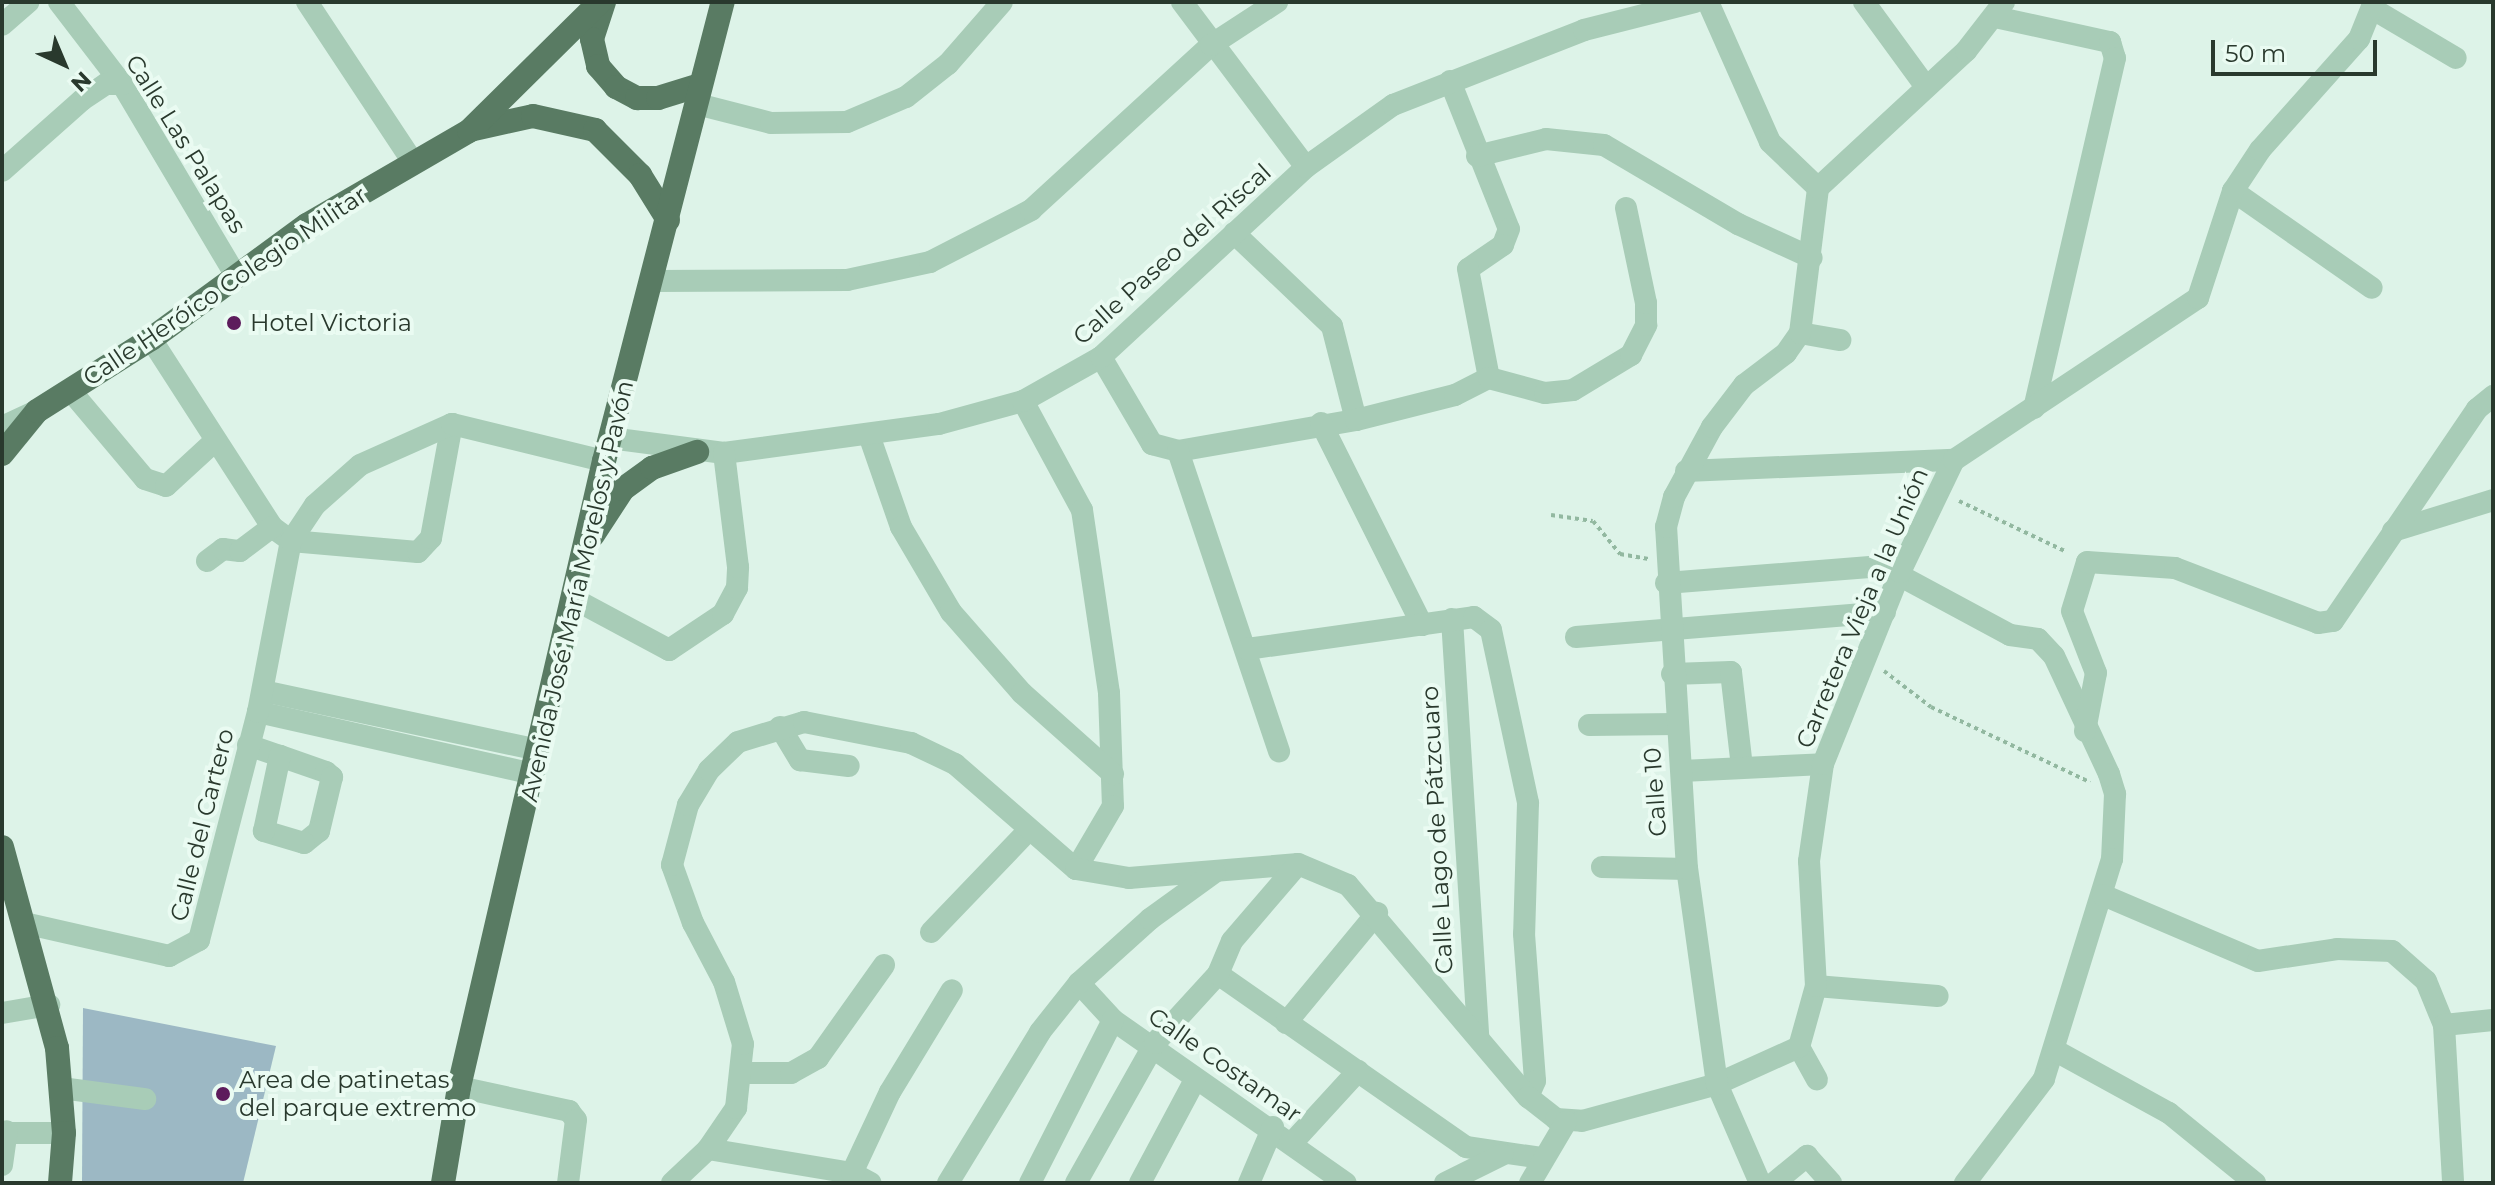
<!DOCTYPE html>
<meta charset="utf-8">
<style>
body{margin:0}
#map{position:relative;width:2495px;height:1185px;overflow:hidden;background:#ddf3e8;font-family:Montserrat,sans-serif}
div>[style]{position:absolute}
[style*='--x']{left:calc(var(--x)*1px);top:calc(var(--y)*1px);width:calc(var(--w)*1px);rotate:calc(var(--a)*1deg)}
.green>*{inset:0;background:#9cb8c4}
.path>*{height:4px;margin-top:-2px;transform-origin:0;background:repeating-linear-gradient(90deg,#92b8a0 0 4px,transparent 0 8px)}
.minor>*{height:22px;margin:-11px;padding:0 11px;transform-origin:11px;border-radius:11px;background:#a8ccb7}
.major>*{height:24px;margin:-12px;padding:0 12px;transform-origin:12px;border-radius:12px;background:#597b63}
.dots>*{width:22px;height:22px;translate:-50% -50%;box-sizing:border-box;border:4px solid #eafbf2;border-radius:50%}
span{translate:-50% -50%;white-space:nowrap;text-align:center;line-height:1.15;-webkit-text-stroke:8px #eafbf2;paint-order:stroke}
.street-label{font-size:24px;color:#29392d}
.poi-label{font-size:24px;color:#29392d}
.left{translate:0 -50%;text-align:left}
.frame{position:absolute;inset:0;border:4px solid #29392d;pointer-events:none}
.north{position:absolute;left:24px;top:24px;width:80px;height:80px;-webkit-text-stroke:6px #eafbf2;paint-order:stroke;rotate:136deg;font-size:22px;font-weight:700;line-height:32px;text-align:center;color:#29392d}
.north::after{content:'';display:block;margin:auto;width:28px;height:36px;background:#29392d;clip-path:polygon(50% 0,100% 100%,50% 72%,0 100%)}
.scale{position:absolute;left:2211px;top:40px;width:166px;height:36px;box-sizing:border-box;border:4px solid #29392d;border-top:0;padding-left:10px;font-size:24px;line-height:28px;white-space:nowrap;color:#29392d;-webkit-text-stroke:6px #eafbf2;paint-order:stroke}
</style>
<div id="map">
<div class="green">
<div style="clip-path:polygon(83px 1008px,276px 1046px,243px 1183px,82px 1183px)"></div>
</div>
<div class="path">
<div style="--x:1959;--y:501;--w:119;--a:25.3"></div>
<div style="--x:1551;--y:515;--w:42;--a:8.1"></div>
<div style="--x:1593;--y:521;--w:43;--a:50.7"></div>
<div style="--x:1620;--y:554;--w:29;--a:10"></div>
<div style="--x:1884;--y:671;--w:59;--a:37.5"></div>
<div style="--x:1931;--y:707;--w:176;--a:25.3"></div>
</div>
<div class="minor">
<div style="--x:59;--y:2;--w:103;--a:52.5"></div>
<div style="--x:122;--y:84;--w:223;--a:59.3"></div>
<div style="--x:307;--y:2;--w:192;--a:56.5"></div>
<div style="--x:1182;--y:2;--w:206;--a:53.1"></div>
<div style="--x:1708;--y:2;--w:153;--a:66.1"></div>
<div style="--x:1770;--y:142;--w:66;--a:43.8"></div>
<div style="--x:1864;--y:2;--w:105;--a:53.9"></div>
<div style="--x:2373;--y:9;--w:96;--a:30.6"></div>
<div style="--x:1995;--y:17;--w:118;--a:12.3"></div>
<div style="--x:2110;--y:42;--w:17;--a:73"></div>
<div style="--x:2115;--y:58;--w:359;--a:103"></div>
<div style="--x:2;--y:25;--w:35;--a:-41"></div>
<div style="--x:1450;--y:81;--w:159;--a:68.3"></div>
<div style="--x:1509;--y:229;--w:17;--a:111"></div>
<div style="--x:1503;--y:245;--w:42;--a:145.6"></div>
<div style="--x:1468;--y:269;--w:111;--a:79.1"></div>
<div style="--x:697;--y:104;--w:76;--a:14.4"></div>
<div style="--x:771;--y:123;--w:76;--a:-0.8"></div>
<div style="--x:847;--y:122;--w:64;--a:-23"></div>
<div style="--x:906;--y:97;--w:53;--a:-38.2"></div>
<div style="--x:948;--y:64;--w:82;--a:-48.9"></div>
<div style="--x:1477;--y:156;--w:71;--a:-13.8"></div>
<div style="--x:1546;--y:139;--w:58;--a:5.9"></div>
<div style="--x:1604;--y:145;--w:156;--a:30.5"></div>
<div style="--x:1738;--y:224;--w:81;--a:24.7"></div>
<div style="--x:2;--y:171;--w:107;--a:-41.6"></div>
<div style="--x:82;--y:100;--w:29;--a:-34"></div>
<div style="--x:106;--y:84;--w:16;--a:0"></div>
<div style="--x:2233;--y:191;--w:169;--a:34.9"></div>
<div style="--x:1234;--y:233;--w:135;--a:43.5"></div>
<div style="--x:1332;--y:326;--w:97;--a:75.7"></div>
<div style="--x:653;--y:281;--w:194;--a:-0.3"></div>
<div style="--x:847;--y:280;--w:85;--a:-12.2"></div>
<div style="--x:930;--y:262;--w:114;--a:-27.2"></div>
<div style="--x:1031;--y:210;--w:244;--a:-42.5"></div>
<div style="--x:1211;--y:45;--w:79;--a:-33.1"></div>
<div style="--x:1800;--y:333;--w:41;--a:9.9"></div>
<div style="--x:151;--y:339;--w:224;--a:57.2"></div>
<div style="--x:272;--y:527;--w:24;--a:36"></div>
<div style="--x:291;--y:541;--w:127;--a:5"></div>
<div style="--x:418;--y:552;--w:19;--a:-47"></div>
<div style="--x:431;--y:538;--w:116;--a:-79.6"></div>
<div style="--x:1101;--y:357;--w:101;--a:59.6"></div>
<div style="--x:1152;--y:444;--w:27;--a:15"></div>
<div style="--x:1178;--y:451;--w:181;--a:-9.9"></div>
<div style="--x:1356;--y:420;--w:102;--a:-14.2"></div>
<div style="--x:1455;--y:395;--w:38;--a:-27"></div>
<div style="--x:1489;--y:378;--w:58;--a:15"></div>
<div style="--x:1545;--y:393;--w:28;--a:-6"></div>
<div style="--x:1573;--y:390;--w:68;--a:-31.1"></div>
<div style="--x:1631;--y:355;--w:34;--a:-63"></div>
<div style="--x:1646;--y:325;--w:22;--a:-90"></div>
<div style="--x:1646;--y:303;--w:97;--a:-101.9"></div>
<div style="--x:70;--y:390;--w:116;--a:49.9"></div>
<div style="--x:145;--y:479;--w:22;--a:18"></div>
<div style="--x:166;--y:486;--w:67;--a:-42.6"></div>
<div style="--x:1023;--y:401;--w:124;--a:61.6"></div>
<div style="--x:1082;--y:510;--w:185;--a:81.6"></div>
<div style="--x:1109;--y:693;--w:113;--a:88"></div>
<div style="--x:1113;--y:806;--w:73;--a:120.4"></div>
<div style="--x:1321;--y:423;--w:226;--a:63.4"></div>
<div style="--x:2;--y:427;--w:38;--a:-25"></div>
<div style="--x:869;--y:435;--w:97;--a:70.8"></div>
<div style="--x:901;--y:527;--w:99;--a:59.5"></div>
<div style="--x:951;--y:612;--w:108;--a:48.8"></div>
<div style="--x:1022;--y:693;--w:122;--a:41.7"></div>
<div style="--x:610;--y:438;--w:115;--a:7.5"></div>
<div style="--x:724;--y:453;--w:217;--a:-7.7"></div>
<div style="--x:939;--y:424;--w:87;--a:-15.3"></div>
<div style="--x:1023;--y:401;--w:90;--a:-29.4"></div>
<div style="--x:1101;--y:357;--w:280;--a:-42.8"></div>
<div style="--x:1306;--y:167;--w:107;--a:-35.5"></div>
<div style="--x:1393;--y:105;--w:205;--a:-21.4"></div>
<div style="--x:1584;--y:30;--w:114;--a:-14.2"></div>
<div style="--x:1178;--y:451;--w:317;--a:71.4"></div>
<div style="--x:1686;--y:471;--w:268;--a:-2.4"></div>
<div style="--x:2393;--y:531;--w:105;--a:-17.2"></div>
<div style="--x:207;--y:561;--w:20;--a:-37"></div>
<div style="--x:223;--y:549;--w:17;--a:7"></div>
<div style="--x:240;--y:551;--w:40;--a:-37"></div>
<div style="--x:1666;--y:583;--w:217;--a:-4.5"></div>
<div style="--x:1882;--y:566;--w:145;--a:28.3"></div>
<div style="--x:2010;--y:635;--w:28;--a:8"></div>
<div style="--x:2038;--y:639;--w:23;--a:47"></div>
<div style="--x:2054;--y:656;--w:130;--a:65"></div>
<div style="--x:2109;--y:774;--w:21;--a:73"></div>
<div style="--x:2115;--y:794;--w:65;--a:92.6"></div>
<div style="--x:2112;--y:859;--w:230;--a:107.2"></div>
<div style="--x:2044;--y:1079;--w:131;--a:127.2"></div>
<div style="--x:574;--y:599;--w:108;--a:28.2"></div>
<div style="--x:669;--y:650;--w:65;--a:-33.7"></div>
<div style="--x:723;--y:614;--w:30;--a:-62"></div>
<div style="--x:737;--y:588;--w:21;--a:-87"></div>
<div style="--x:738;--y:567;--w:115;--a:-97"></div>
<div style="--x:1452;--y:619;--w:419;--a:86.4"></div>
<div style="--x:1576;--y:637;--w:310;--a:-4.6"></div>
<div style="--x:1247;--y:649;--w:229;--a:-8"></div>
<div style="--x:1474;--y:617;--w:21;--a:37"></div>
<div style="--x:1491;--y:630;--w:177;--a:77.9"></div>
<div style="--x:1528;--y:803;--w:131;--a:91.7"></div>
<div style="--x:1524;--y:934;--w:147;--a:85.7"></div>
<div style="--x:1535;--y:1081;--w:17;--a:114"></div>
<div style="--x:1672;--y:674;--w:59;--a:-1.9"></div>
<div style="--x:1731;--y:672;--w:96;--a:83.4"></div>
<div style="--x:263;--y:691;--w:282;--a:12.1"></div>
<div style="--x:258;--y:712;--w:283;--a:12.7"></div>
<div style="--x:1589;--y:725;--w:87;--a:-0.7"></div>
<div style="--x:780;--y:727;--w:39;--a:59"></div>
<div style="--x:800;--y:760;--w:49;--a:7"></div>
<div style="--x:2085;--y:731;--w:59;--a:-79.3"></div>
<div style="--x:2096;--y:673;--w:66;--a:-111.2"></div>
<div style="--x:2072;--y:611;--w:51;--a:-73"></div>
<div style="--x:2087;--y:562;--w:88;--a:3.9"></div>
<div style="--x:2175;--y:568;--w:153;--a:21"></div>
<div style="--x:2318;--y:623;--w:15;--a:-8"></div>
<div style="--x:2333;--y:621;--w:256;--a:-55.8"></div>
<div style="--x:2477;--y:409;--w:21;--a:-39"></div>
<div style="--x:248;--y:745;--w:34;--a:19"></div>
<div style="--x:280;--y:756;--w:49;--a:19.2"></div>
<div style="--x:326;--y:772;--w:8;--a:40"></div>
<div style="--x:332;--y:777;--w:56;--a:103.5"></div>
<div style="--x:319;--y:831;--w:19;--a:141"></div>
<div style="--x:304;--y:843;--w:42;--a:-163.3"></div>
<div style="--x:264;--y:831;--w:77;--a:-78"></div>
<div style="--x:1682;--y:771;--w:141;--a:-2.8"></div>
<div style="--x:1602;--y:867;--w:85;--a:1.3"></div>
<div style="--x:2103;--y:895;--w:168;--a:23.1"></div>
<div style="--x:2258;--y:961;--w:80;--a:-8.6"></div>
<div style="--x:2337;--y:949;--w:55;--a:2.1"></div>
<div style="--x:2392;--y:951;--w:45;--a:41.4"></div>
<div style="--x:2426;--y:981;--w:48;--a:67.8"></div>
<div style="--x:2444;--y:1025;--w:158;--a:86.7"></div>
<div style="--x:24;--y:923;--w:149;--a:12.8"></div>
<div style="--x:169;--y:956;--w:34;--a:-28"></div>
<div style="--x:199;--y:940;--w:236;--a:-75.5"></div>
<div style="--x:258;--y:712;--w:174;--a:-79.1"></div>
<div style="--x:291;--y:541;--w:43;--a:-56.3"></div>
<div style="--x:315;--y:505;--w:60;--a:-41.6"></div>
<div style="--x:360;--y:465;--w:101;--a:-24"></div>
<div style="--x:452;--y:424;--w:156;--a:13.7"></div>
<div style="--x:931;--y:932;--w:140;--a:-46.2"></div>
<div style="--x:1218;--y:974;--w:302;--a:34.9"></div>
<div style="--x:1466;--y:1147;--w:76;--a:8.3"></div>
<div style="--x:1079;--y:983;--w:50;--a:47.4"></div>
<div style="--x:1113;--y:1020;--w:284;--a:35"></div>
<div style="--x:1816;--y:986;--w:122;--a:4.7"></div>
<div style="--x:2;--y:1013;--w:48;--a:-9.7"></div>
<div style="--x:1286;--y:1023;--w:143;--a:-50.4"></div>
<div style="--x:2444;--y:1025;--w:49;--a:-5.8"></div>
<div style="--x:1799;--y:1047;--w:37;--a:61"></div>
<div style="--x:2056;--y:1051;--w:129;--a:28.8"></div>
<div style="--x:2169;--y:1113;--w:111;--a:39.1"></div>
<div style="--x:741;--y:1073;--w:50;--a:0"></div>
<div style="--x:791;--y:1073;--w:31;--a:-29"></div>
<div style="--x:818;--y:1058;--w:114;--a:-54.6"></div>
<div style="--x:459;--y:1087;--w:113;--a:12.3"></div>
<div style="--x:569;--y:1111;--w:11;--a:52"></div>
<div style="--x:576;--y:1120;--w:64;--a:97.2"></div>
<div style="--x:61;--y:1088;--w:85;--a:7.5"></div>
<div style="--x:2;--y:1133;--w:62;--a:0"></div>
<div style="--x:1292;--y:1143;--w:98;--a:-47.5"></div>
<div style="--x:708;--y:1149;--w:146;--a:9.5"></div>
<div style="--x:852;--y:1173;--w:21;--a:28"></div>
<div style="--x:2;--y:1165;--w:34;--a:-82"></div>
<div style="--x:852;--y:1173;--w:89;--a:-64.9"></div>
<div style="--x:890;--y:1092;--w:119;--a:-58.7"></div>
<div style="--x:672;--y:1183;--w:50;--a:-43.4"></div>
<div style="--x:708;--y:1149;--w:50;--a:-55.7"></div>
<div style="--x:736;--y:1108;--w:64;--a:-83.8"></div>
<div style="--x:743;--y:1044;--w:65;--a:-107"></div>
<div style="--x:724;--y:982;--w:67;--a:-117.7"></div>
<div style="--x:693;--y:923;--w:62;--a:-109.9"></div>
<div style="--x:672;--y:865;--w:62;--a:-75.1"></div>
<div style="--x:688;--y:805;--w:41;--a:-59"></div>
<div style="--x:709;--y:770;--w:40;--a:-44"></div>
<div style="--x:738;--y:742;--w:69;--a:-16.9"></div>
<div style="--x:804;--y:722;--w:109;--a:11.1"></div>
<div style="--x:911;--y:743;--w:49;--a:25.5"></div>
<div style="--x:955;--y:764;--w:160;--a:41"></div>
<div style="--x:1076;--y:869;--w:54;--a:9.6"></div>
<div style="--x:1129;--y:878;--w:170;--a:-4.7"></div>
<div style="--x:1298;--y:864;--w:54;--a:22.8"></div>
<div style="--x:1348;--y:885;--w:278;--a:49.7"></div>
<div style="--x:1528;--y:1097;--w:36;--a:38"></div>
<div style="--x:1556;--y:1119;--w:26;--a:4"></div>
<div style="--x:1582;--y:1121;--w:140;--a:-15.3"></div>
<div style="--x:1717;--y:1084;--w:90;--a:-24.3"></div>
<div style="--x:1799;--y:1047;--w:63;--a:-74.4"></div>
<div style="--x:1816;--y:986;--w:125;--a:-93.2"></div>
<div style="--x:1809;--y:861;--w:98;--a:-81.8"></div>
<div style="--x:1823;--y:764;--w:207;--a:-68.1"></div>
<div style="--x:1900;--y:572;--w:124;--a:-64.3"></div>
<div style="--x:1954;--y:460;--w:293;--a:-33.6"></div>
<div style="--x:2198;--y:298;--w:113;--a:-71.9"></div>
<div style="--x:2233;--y:191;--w:49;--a:-56.6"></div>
<div style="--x:2260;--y:150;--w:149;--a:-48.3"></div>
<div style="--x:2359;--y:39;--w:40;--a:-68"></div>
<div style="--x:948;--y:1183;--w:177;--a:-58.6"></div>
<div style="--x:1040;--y:1032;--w:63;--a:-51.5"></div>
<div style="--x:1079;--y:983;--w:96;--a:-42"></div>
<div style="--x:1150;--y:919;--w:80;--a:-35.9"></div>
<div style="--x:1030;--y:1183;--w:183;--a:-63"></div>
<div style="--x:1076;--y:1183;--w:161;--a:-60.6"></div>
<div style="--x:1155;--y:1043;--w:93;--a:-47.6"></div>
<div style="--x:1218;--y:974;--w:36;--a:-67"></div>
<div style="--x:1232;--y:941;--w:101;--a:-49.4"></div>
<div style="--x:1140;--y:1183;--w:117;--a:-61.9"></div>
<div style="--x:1249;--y:1183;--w:61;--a:-66.8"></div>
<div style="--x:1445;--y:1183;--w:64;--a:-26.2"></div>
<div style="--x:1530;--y:1183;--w:71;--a:-59.5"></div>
<div style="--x:1760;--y:1183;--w:108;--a:-113.5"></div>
<div style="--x:1717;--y:1084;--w:217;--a:-97.9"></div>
<div style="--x:1687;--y:869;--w:343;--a:-93.5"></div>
<div style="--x:1666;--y:527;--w:31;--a:-75"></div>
<div style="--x:1674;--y:497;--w:80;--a:-61.5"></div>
<div style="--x:1712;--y:427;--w:53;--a:-52.7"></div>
<div style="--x:1744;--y:385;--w:53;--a:-37.3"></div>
<div style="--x:1786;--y:353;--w:24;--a:-55"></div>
<div style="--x:1800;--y:333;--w:146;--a:-82.9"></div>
<div style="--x:1818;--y:188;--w:202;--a:-42.8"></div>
<div style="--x:1966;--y:51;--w:62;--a:-52.2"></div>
<div style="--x:1774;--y:1183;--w:43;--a:-39.3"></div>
<div style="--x:1807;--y:1156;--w:36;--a:48"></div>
</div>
<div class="major">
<div style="--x:604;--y:2;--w:39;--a:108"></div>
<div style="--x:592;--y:39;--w:28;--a:77"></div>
<div style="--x:598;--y:66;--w:28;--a:49"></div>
<div style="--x:616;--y:87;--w:24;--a:28"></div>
<div style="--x:637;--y:98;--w:21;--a:0"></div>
<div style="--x:658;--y:98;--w:44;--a:-17.2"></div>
<div style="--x:474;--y:129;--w:60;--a:-12.4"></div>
<div style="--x:533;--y:116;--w:64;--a:12.7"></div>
<div style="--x:595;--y:130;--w:64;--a:45"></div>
<div style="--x:640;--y:175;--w:53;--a:58.1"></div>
<div style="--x:2;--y:454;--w:55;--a:-50.9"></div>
<div style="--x:37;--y:411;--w:135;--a:-32.3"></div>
<div style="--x:151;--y:339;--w:193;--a:-36.2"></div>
<div style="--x:307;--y:225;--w:187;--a:-30.1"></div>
<div style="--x:469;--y:131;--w:184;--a:-44.6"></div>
<div style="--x:593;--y:535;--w:55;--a:-56.9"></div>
<div style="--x:623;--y:489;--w:36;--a:-36"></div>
<div style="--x:652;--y:468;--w:48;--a:-19.6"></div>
<div style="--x:2;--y:847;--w:208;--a:74.7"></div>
<div style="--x:57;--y:1048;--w:85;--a:85.3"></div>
<div style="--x:64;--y:1133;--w:50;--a:94.6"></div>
<div style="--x:443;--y:1183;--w:97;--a:-80.5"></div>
<div style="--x:459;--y:1087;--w:643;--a:-76.96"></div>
<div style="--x:604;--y:461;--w:474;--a:-75.5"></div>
</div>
<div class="dots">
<div style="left:234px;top:323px;background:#5d1c5c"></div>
<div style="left:223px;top:1094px;background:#5d1c5c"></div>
</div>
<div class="street-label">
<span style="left:186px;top:144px;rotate:58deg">Calle Las Palapas</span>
<span style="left:1172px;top:254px;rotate:-42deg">Calle Paseo del Riscal</span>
<span style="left:225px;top:286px;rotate:-34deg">Calle Heróico Colegio Militar</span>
<span style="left:577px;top:591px;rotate:-77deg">Avenida José María Morelos y Pavón</span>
<span style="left:1862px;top:608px;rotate:-67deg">Carretera Vieja a la Unión</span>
<span style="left:1655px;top:792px;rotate:-94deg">Calle 10</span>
<span style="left:202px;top:825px;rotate:-76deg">Calle del Cartero</span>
<span style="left:1437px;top:830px;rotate:-93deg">Calle Lago de Pátzcuaro</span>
<span style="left:1225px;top:1065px;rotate:35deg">Calle Costamar</span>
</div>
<div class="poi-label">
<span class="left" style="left:250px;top:323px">Hotel Victoria</span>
<span class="left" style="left:239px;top:1094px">Area de patinetas<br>del parque extremo</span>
</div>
<div class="frame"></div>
<div class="north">N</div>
<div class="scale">50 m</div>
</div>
